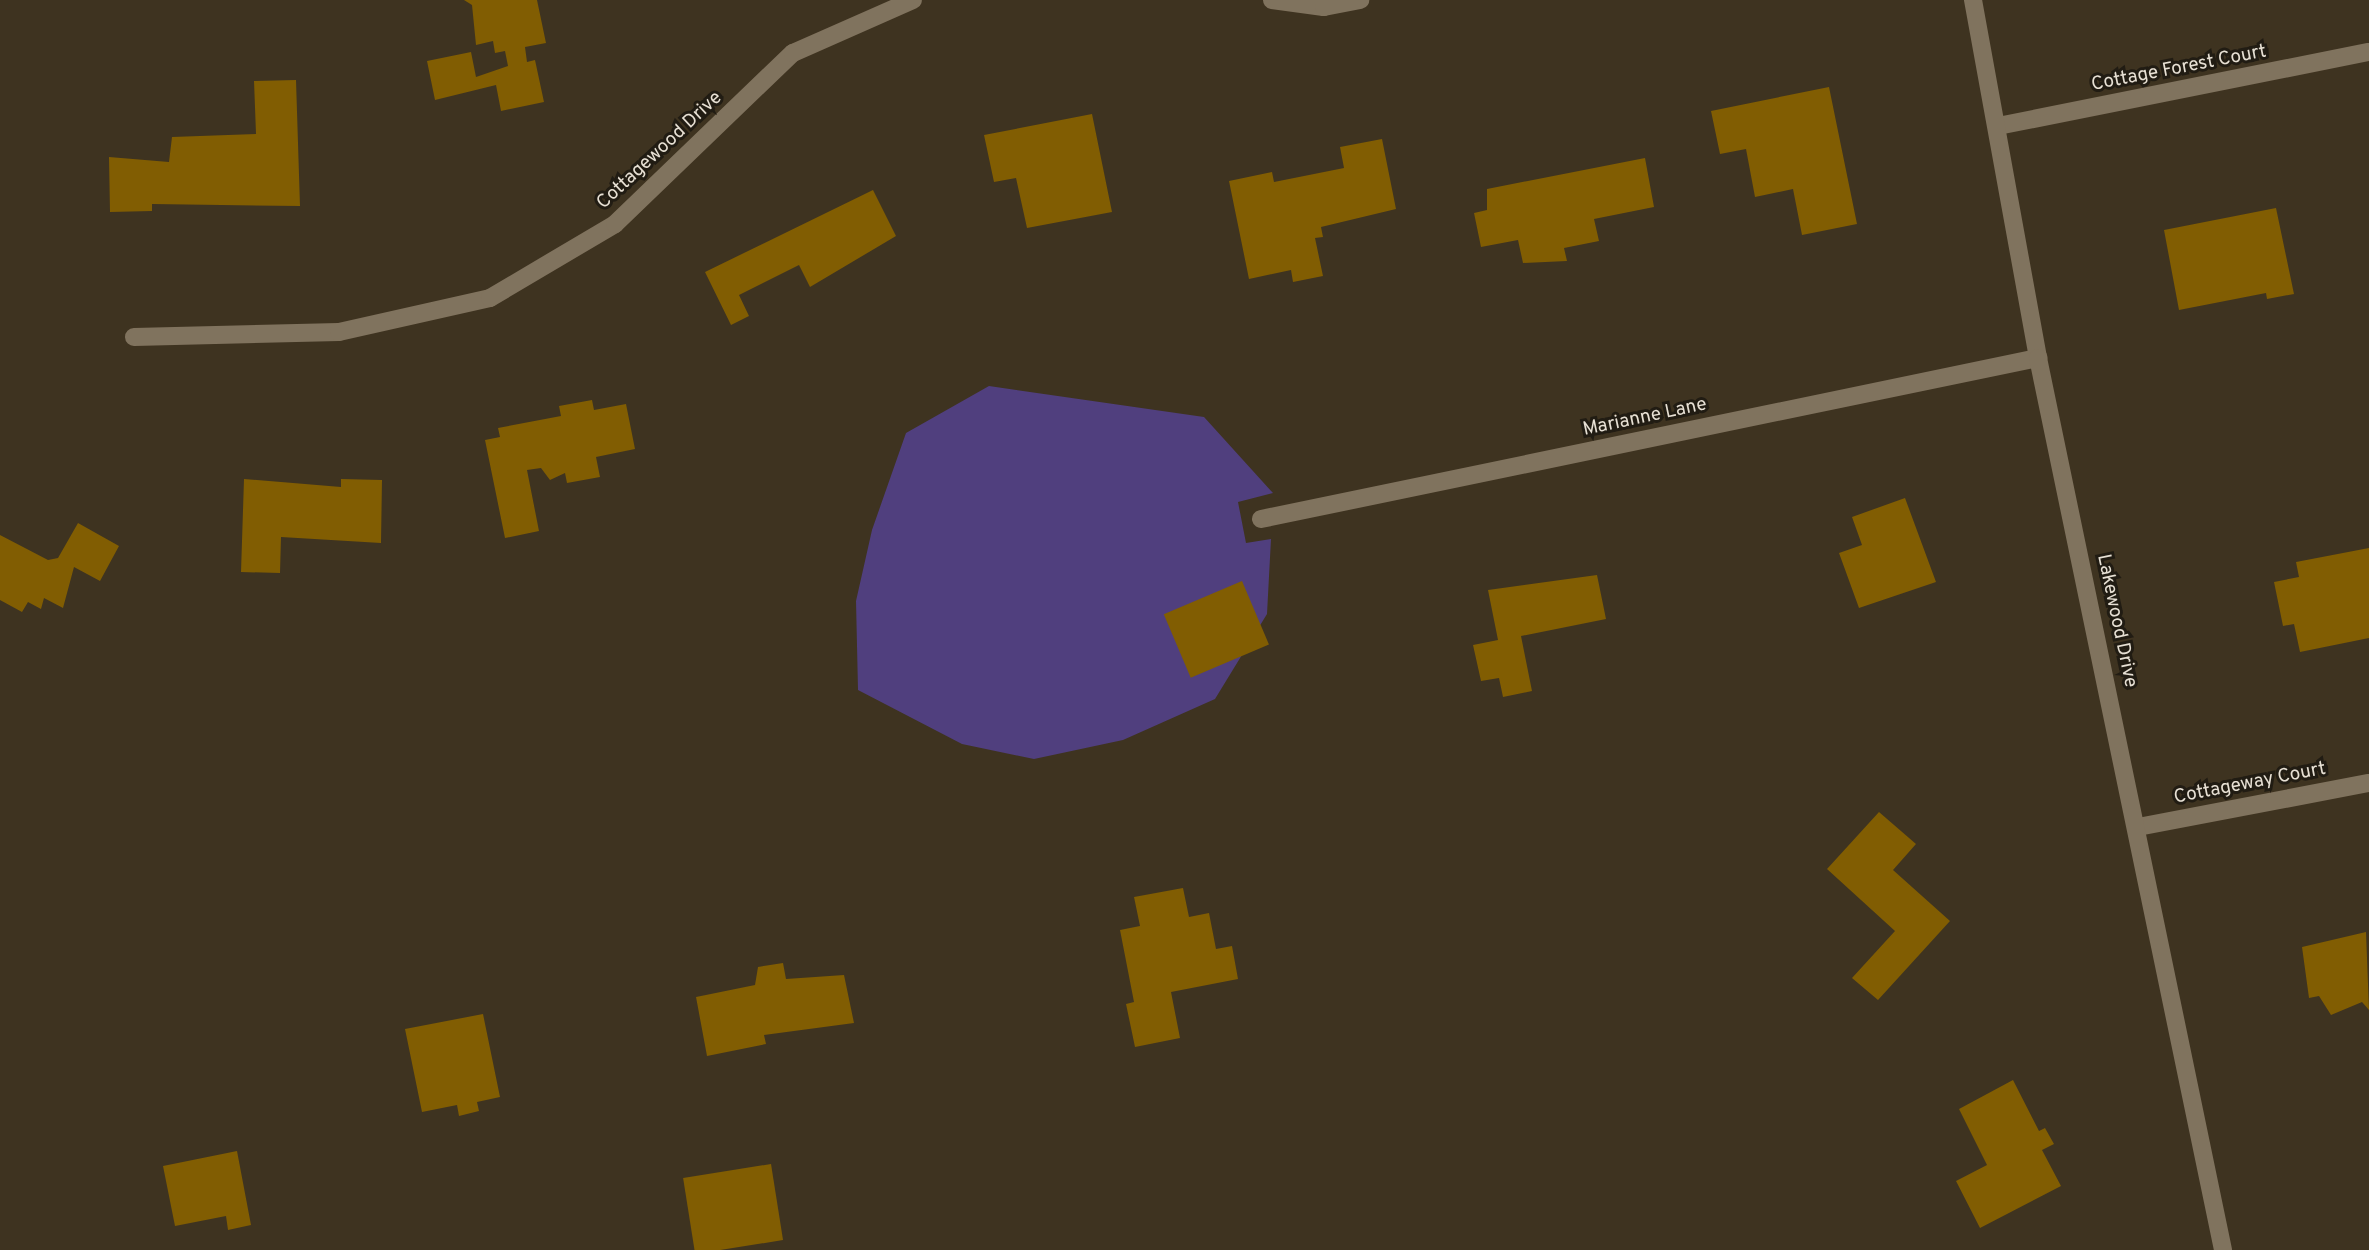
<!DOCTYPE html>
<style>
body{margin:0}
#map{position:relative;width:2369px;height:1250px;overflow:hidden;background:#3e3320;font-family:Overpass,sans-serif}
div>[style]{position:absolute}
[style*='--x']{left:calc(var(--x)*1px);top:calc(var(--y)*1px);width:calc(var(--w)*1px);rotate:calc(var(--a)*1deg)}
.green>*{inset:0;background:#503f7e}
.building>*{inset:0;background:#815d02;transform-origin:0 0}
.street>*{height:18px;margin:-9px;padding:0 9px;transform-origin:9px;border-radius:9px;background:#80735e}
.secondary>*{height:18px;margin:-9px;padding:0 9px;transform-origin:9px;border-radius:9px;background:#80735e}
span{translate:-50% -50%;white-space:nowrap;text-align:center;line-height:1.15;-webkit-text-stroke:6px #211c13;paint-order:stroke}
.street-label{font-size:19px;color:#e7e0d4}
</style>
<div id="map">
<div class="green">
<div style="clip-path:polygon(989px 386px,1204px 417px,1273px 493px,1238px 502px,1246px 543px,1271px 539px,1267px 614px,1215px 699px,1123px 740px,1034px 759px,962px 744px,858px 690px,856px 601px,872px 530px,906px 433px)"></div>
</div>
<div class="building">
<div style="clip-path:polygon(464px 0,537px 0,546px 43px,525px 47px,527px 62px,535px 60px,544px 102px,501px 111px,496px 85px,435px 100px,427px 61px,471px 52px,476px 77px,508px 66px,505px 51px,495px 53px,493px 41px,476px 45px,472px 5px)"></div>
<div style="clip-path:polygon(296px 80px,300px 206px,152px 204px,152px 211px,110px 212px,109px 157px,169px 162px,172px 137px,256px 134px,254px 81px)"></div>
<div style="clip-path:polygon(1829px 87px,1857px 224px,1802px 235px,1793px 189px,1755px 197px,1746px 149px,1720px 154px,1711px 111px)"></div>
<div style="clip-path:polygon(1092px 114px,1112px 212px,1027px 228px,1016px 178px,994px 182px,984px 135px)"></div>
<div style="clip-path:polygon(1382px 139px,1396px 209px,1321px 227px,1323px 237px,1315px 238px,1323px 276px,1293px 282px,1291px 270px,1249px 279px,1229px 181px,1272px 172px,1274px 182px,1344px 168px,1340px 147px)"></div>
<div style="clip-path:polygon(1645px 158px,1654px 207px,1594px 219px,1599px 241px,1564px 248px,1567px 261px,1523px 263px,1518px 240px,1481px 247px,1474px 213px,1487px 210px,1487px 189px)"></div>
<div style="clip-path:polygon(873px 190px,896px 236px,810px 287px,799px 265px,739px 295px,749px 316px,731px 325px,705px 272px)"></div>
<div style="clip-path:polygon(2276px 208px,2294px 294px,2267px 299px,2266px 293px,2179px 310px,2164px 230px)"></div>
<div style="clip-path:polygon(592px 400px,594px 410px,626px 404px,635px 449px,596px 457px,600px 477px,567px 483px,565px 473px,550px 480px,541px 468px,527px 470px,539px 531px,505px 538px,485px 440px,500px 437px,498px 428px,561px 416px,559px 406px)"></div>
<div style="clip-path:polygon(244px 479px,341px 487px,341px 479px,382px 480px,381px 543px,281px 537px,280px 573px,241px 572px)"></div>
<div style="clip-path:polygon(1905px 498px,1936px 582px,1859px 608px,1839px 553px,1862px 545px,1852px 517px)"></div>
<div style="clip-path:polygon(78px 523px,119px 546px,100px 581px,74px 567px,63px 608px,44px 598px,41px 609px,28px 602px,22px 612px,0 600px,0 535px,48px 560px,58px 558px)"></div>
<div style="clip-path:polygon(2369px 548px,2369px 638px,2300px 652px,2294px 624px,2283px 626px,2274px 582px,2299px 577px,2296px 562px)"></div>
<div style="clip-path:polygon(1597px 575px,1606px 619px,1521px 636px,1532px 691px,1503px 697px,1499px 678px,1481px 681px,1473px 645px,1498px 640px,1488px 590px)"></div>
<div style="left:1242px;top:581px;width:69px;height:85px;rotate:67deg"></div>
<div style="clip-path:polygon(1879px 812px,1916px 844px,1893px 870px,1950px 921px,1878px 1000px,1852px 978px,1895px 931px,1827px 869px)"></div>
<div style="clip-path:polygon(1183px 888px,1189px 917px,1209px 913px,1216px 949px,1232px 946px,1238px 979px,1171px 992px,1180px 1038px,1135px 1047px,1126px 1004px,1134px 1002px,1120px 930px,1140px 926px,1134px 897px)"></div>
<div style="clip-path:polygon(2366px 932px,2369px 1010px,2362px 1002px,2331px 1015px,2319px 996px,2309px 998px,2302px 947px)"></div>
<div style="clip-path:polygon(783px 963px,786px 979px,844px 975px,854px 1023px,764px 1035px,766px 1044px,707px 1056px,696px 997px,755px 985px,758px 967px)"></div>
<div style="clip-path:polygon(483px 1014px,500px 1097px,477px 1102px,479px 1111px,459px 1116px,457px 1105px,422px 1112px,405px 1029px)"></div>
<div style="clip-path:polygon(2013px 1080px,2039px 1131px,2045px 1128px,2054px 1144px,2042px 1150px,2061px 1186px,1980px 1228px,1956px 1181px,1987px 1165px,1959px 1109px)"></div>
<div style="clip-path:polygon(237px 1151px,251px 1225px,228px 1230px,226px 1216px,175px 1226px,163px 1166px)"></div>
<div style="left:771px;top:1164px;width:77px;height:89px;rotate:81deg"></div>
</div>
<div class="street">
<div style="--x:1272;--y:0;--w:52;--a:7.7"></div>
<div style="--x:1324;--y:7;--w:37;--a:-11"></div>
<div style="--x:1998;--y:126;--w:378;--a:-11.3"></div>
<div style="--x:134;--y:337;--w:205;--a:-1.4"></div>
<div style="--x:339;--y:332;--w:155;--a:-12.7"></div>
<div style="--x:490;--y:298;--w:145;--a:-30.6"></div>
<div style="--x:615;--y:224;--w:247;--a:-43.9"></div>
<div style="--x:793;--y:53;--w:131;--a:-23.8"></div>
<div style="--x:1261;--y:519;--w:794;--a:-11.71"></div>
<div style="--x:2138;--y:827;--w:235;--a:-10.8"></div>
</div>
<div class="secondary">
<div style="--x:1973;--y:0;--w:364;--a:79.7"></div>
<div style="--x:2038;--y:358;--w:911;--a:78.28"></div>
</div>
<div class="street-label">
<span style="left:2179px;top:69px;rotate:-11deg">Cottage Forest Court</span>
<span style="left:660px;top:151px;rotate:-43deg">Cottagewood Drive</span>
<span style="left:1645px;top:418px;rotate:-12deg">Marianne Lane</span>
<span style="left:2116px;top:621px;rotate:78deg">Lakewood Drive</span>
<span style="left:2250px;top:784px;rotate:-11deg">Cottageway Court</span>
</div>
</div>
